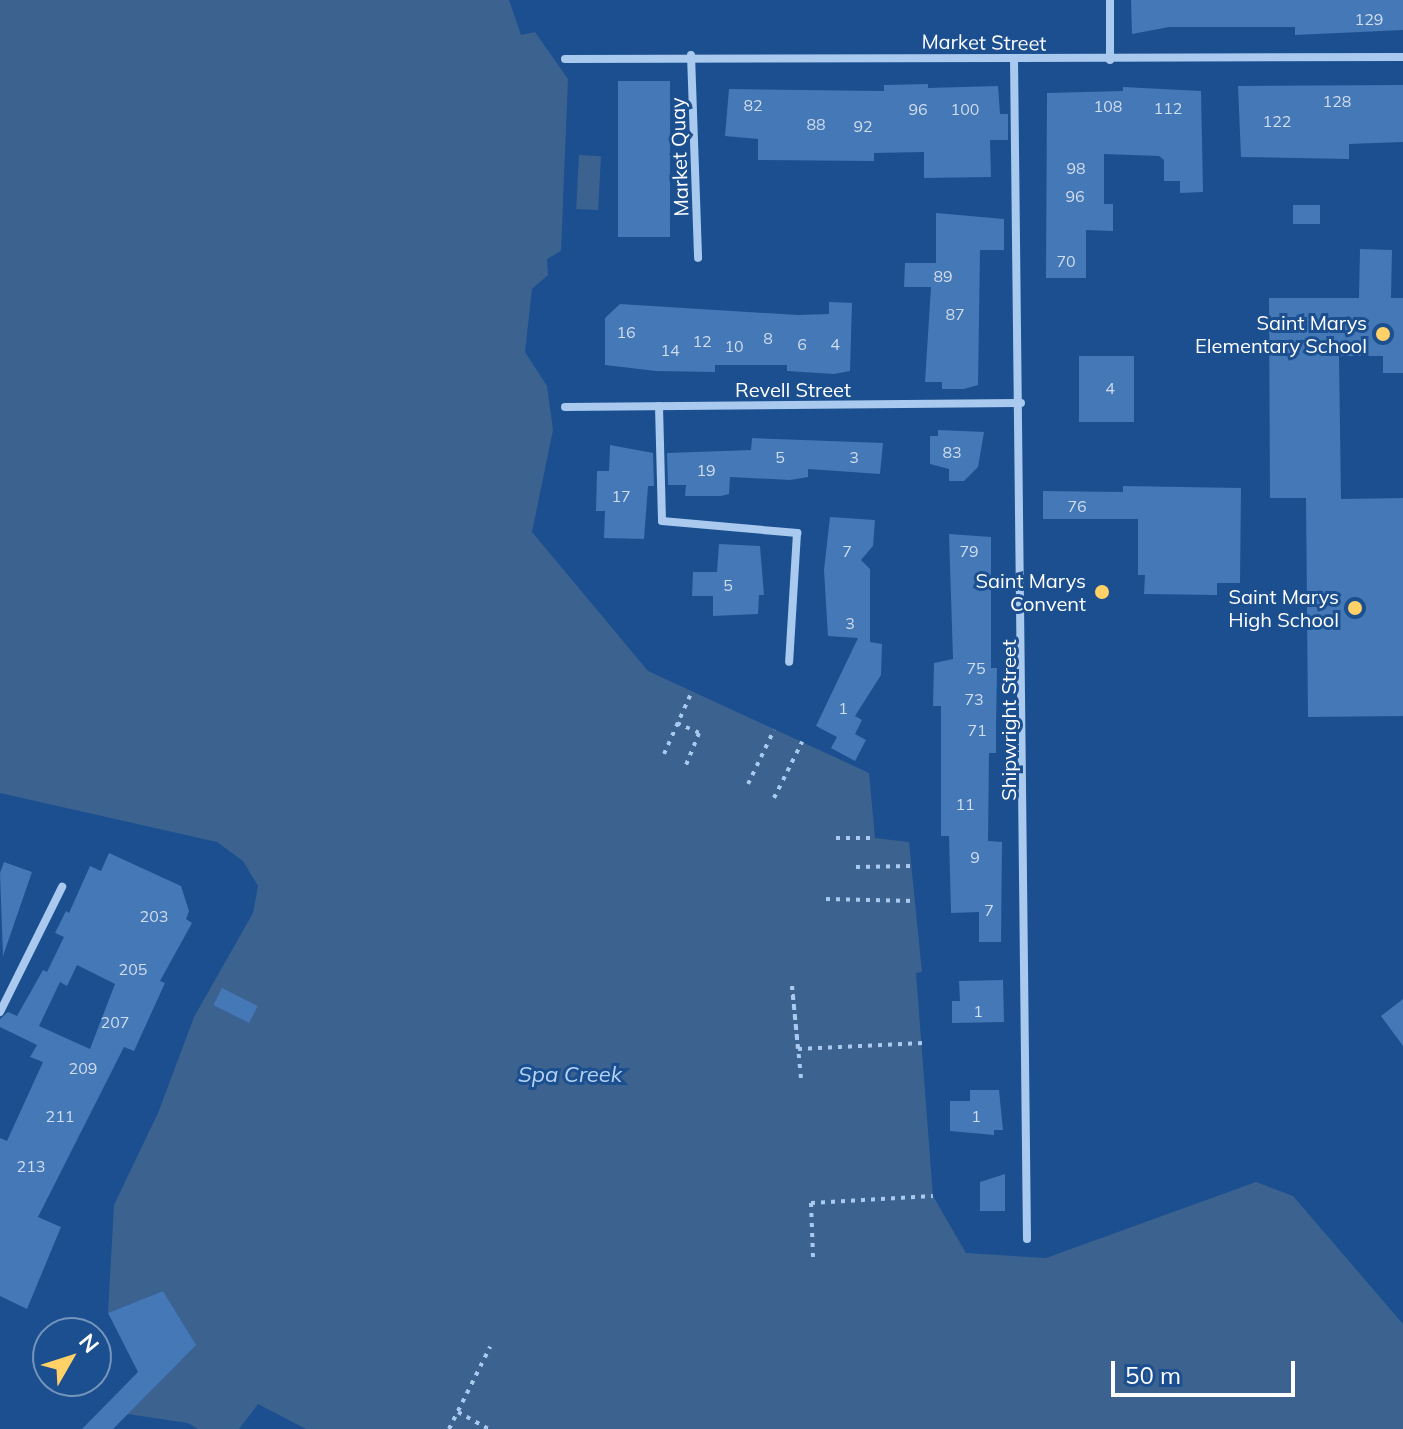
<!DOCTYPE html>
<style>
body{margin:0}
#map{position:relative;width:1403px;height:1429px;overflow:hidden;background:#1b4f8f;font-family:Mulish,sans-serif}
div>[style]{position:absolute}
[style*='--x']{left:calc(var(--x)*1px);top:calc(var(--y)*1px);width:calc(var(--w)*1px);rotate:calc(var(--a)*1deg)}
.water>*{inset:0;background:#3c6290;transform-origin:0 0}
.building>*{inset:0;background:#4478b7;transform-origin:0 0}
.path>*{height:4px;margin-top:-2px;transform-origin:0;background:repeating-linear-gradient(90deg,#a9c9ee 0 4px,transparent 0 10px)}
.minor>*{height:8px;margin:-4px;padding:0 4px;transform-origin:4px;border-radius:4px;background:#a9c9ee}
.dots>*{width:22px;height:22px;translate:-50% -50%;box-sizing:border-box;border:4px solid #1b4f8f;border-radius:50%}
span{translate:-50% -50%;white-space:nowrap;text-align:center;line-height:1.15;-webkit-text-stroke:6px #1b4f8f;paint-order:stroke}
.number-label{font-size:16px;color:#d0dded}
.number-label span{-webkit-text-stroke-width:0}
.street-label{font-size:20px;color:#fff}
.poi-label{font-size:20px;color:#fff}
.right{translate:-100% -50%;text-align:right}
.water-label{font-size:22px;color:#b5d3f5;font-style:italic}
.north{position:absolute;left:32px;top:1317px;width:80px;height:80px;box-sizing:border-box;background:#1b4f8f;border:2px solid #7695bc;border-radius:50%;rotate:51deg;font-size:22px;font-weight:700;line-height:32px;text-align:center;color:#fff}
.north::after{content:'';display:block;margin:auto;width:28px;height:36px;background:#ffd166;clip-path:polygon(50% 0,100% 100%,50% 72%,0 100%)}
.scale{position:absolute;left:1111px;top:1361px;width:184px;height:36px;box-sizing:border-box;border:4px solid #fff;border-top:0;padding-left:10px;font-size:24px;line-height:28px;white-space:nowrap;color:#fff;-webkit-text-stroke:6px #1b4f8f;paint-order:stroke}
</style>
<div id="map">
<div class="water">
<div style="clip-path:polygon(0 0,509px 0,521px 35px,535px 32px,568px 79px,561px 251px,547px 259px,548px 275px,532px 289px,525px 352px,547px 386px,553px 430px,532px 532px,648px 671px,869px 773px,875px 838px,909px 842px,922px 972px,916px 973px,933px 1196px,966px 1253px,1046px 1258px,1256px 1182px,1293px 1196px,1403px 1324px,1403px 1429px,306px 1429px,258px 1404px,239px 1429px,198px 1429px,188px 1423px,127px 1414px,195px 1345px,163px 1291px,108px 1313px,114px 1205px,158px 1113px,194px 1017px,253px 913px,258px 886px,243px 861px,217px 842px,0 793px)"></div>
<div style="left:579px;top:155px;width:22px;height:54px;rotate:3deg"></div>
</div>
<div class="building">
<div style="clip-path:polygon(1131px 0,1403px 0,1403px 30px,1295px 35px,1295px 27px,1169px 27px,1132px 34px)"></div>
<div style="left:618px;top:81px;width:52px;height:156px"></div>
<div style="clip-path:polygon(928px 84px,928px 88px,998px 86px,1000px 114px,1008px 114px,1008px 140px,990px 140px,991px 177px,924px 178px,924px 152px,874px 153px,874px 161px,758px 160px,758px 139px,725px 136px,729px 89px,884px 91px,884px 85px)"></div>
<div style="clip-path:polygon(1403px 85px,1403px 142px,1349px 144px,1349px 159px,1241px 157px,1238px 86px)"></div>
<div style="clip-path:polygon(1123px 87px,1201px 91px,1203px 192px,1180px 193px,1180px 181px,1164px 181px,1164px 160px,1159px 156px,1104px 154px,1104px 204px,1113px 204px,1113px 231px,1086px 230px,1086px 278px,1046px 278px,1047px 93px,1123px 91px)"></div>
<div style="left:1293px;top:205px;width:27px;height:19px"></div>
<div style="clip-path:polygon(936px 213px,1004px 219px,1004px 250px,980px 250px,978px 385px,964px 389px,942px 389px,942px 382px,925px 382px,931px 287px,904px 287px,905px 263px,936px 263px)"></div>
<div style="clip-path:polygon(1360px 249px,1392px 250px,1391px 298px,1403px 298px,1403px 373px,1383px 373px,1383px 356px,1339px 356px,1341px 499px,1403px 498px,1403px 716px,1308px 717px,1306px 498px,1270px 498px,1269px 298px,1359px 298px)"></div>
<div style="clip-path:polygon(829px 302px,852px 303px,850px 371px,834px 374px,787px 371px,787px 365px,715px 365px,715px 372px,656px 371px,605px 365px,605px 318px,620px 304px,798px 315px,829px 314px)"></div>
<div style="left:1079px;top:356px;width:55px;height:66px"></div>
<div style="clip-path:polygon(938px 430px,984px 432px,978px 467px,964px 481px,949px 481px,949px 469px,930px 464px,930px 436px,938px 436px)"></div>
<div style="clip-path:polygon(752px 438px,883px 443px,880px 474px,808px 469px,808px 477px,790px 480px,730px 477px,729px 494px,721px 496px,685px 496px,686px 485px,668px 485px,667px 453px,751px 450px)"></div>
<div style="clip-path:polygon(610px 445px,653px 453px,654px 486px,648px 486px,644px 539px,604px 538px,605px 511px,596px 511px,597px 471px,609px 471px)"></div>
<div style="clip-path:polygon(1123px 486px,1241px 488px,1240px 583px,1217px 583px,1217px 595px,1144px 594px,1145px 575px,1138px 575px,1138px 519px,1043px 519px,1043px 491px,1123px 492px)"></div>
<div style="clip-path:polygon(830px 517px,875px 520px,873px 546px,861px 560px,870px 569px,870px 642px,882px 644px,881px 675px,855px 716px,862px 720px,855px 734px,866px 740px,855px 761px,831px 748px,837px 737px,816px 726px,858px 638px,828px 636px,824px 570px)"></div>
<div style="clip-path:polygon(949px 534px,991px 537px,991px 668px,997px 668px,996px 726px,996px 753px,989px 753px,988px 841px,1002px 842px,1001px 942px,979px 942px,979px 912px,951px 913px,949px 836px,941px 836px,941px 706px,933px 706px,934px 663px,953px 659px)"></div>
<div style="clip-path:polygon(719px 544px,760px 546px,764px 595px,759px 595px,758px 614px,713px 616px,713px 596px,692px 596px,693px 572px,717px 572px)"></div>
<div style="clip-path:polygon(evenodd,109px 853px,181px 886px,189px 911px,186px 919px,192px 923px,160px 981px,165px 983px,134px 1051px,124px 1047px,38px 1217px,61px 1227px,27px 1309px,0 1296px,0 1138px,7px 1141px,43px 1062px,30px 1057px,37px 1045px,0 1027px,0 1019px,8px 1012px,17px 1016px,43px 970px,47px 972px,64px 937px,55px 933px,66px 911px,69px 913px,90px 866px,101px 871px,109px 853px,77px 965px,115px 984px,90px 1049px,39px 1026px,60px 982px,67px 986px,77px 965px)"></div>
<div style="clip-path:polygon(4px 862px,32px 872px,3px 956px,0 873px)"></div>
<div style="clip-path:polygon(1003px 980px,1004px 1022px,952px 1023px,952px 1001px,960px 1001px,959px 981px)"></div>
<div style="left:222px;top:988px;width:40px;height:19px;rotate:27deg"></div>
<div style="clip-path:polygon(1403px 999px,1403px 1046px,1381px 1016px)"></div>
<div style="clip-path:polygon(970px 1090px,999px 1090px,1003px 1130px,994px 1130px,994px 1135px,950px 1131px,950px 1101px,970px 1101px)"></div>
<div style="clip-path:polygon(1005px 1174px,1005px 1211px,980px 1211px,980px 1182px)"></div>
<div style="clip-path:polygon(163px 1291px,196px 1345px,113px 1429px,82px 1429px,138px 1372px,108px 1313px)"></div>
</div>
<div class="path">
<div style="--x:677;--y:723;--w:24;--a:24"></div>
<div style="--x:699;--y:733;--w:35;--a:112"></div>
<div style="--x:664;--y:754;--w:69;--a:-66"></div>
<div style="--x:748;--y:784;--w:60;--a:-64.3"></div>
<div style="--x:774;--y:798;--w:63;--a:-63.4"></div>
<div style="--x:836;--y:838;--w:39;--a:0"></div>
<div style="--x:856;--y:867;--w:55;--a:-1"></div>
<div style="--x:826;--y:899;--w:89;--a:1.3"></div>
<div style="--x:801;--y:1078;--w:92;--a:-95.6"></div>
<div style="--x:792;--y:986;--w:63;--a:84.6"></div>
<div style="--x:798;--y:1049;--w:125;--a:-2.7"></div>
<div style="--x:813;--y:1257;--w:54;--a:-92.1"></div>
<div style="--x:811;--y:1203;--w:122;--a:-3.3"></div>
<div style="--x:458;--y:1412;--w:35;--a:29"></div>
<div style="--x:449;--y:1429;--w:92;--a:-63.4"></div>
</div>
<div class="minor">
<div style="--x:1110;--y:0;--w:60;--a:90"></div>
<div style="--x:691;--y:55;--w:203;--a:88"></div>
<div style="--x:1014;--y:58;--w:1181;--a:89.37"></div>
<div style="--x:565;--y:59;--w:838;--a:-0.14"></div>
<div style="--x:659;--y:406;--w:115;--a:88.5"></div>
<div style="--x:662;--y:521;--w:136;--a:5.1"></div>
<div style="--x:797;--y:533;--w:129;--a:93.5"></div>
<div style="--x:565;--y:407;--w:456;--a:-0.5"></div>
<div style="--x:0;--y:1012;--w:140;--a:-63.6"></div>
</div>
<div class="dots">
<div style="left:1383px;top:334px;background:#ffd166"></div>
<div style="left:1102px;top:592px;background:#ffd166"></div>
<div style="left:1355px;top:608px;background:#ffd166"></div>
</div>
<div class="number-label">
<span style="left:1369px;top:19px">129</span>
<span style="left:1337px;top:101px">128</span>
<span style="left:753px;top:105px">82</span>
<span style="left:1108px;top:106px">108</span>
<span style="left:1168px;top:108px">112</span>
<span style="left:918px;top:109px">96</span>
<span style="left:965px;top:109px">100</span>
<span style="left:1277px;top:121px">122</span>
<span style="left:816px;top:124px">88</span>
<span style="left:863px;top:126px">92</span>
<span style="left:1076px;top:168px">98</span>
<span style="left:1075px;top:196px">96</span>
<span style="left:1066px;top:261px">70</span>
<span style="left:943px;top:276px">89</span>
<span style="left:955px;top:314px">87</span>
<span style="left:626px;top:332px">16</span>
<span style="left:768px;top:338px">8</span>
<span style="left:702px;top:341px">12</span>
<span style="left:802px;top:344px">6</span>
<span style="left:835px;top:344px">4</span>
<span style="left:734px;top:346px">10</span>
<span style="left:670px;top:350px">14</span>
<span style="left:1110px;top:388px">4</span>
<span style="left:952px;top:452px">83</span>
<span style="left:780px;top:457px">5</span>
<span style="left:854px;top:457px">3</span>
<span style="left:706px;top:470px">19</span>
<span style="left:621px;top:496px">17</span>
<span style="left:1077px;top:506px">76</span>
<span style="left:847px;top:551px">7</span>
<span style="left:969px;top:551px">79</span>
<span style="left:728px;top:585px">5</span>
<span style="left:850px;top:623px">3</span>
<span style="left:976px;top:668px">75</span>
<span style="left:974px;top:699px">73</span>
<span style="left:843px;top:708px">1</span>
<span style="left:977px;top:730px">71</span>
<span style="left:965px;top:804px">11</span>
<span style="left:975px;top:857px">9</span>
<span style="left:989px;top:910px">7</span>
<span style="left:154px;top:916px">203</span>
<span style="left:133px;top:969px">205</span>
<span style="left:978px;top:1011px">1</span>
<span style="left:115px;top:1022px">207</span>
<span style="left:83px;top:1068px">209</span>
<span style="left:60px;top:1116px">211</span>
<span style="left:976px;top:1116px">1</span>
<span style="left:31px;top:1166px">213</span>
</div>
<div class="street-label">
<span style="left:984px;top:42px;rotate:1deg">Market Street</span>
<span style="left:679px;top:157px;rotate:-92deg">Market Quay</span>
<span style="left:793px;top:389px">Revell Street</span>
<span style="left:1008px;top:720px;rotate:-90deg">Shipwright Street</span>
</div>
<div class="poi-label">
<span class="right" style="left:1367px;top:334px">Saint Marys<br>Elementary School</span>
<span class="right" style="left:1086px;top:592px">Saint Marys<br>Convent</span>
<span class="right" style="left:1339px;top:608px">Saint Marys<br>High School</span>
</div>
<div class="water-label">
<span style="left:570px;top:1075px">Spa Creek</span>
</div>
<div class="north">N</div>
<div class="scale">50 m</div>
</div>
